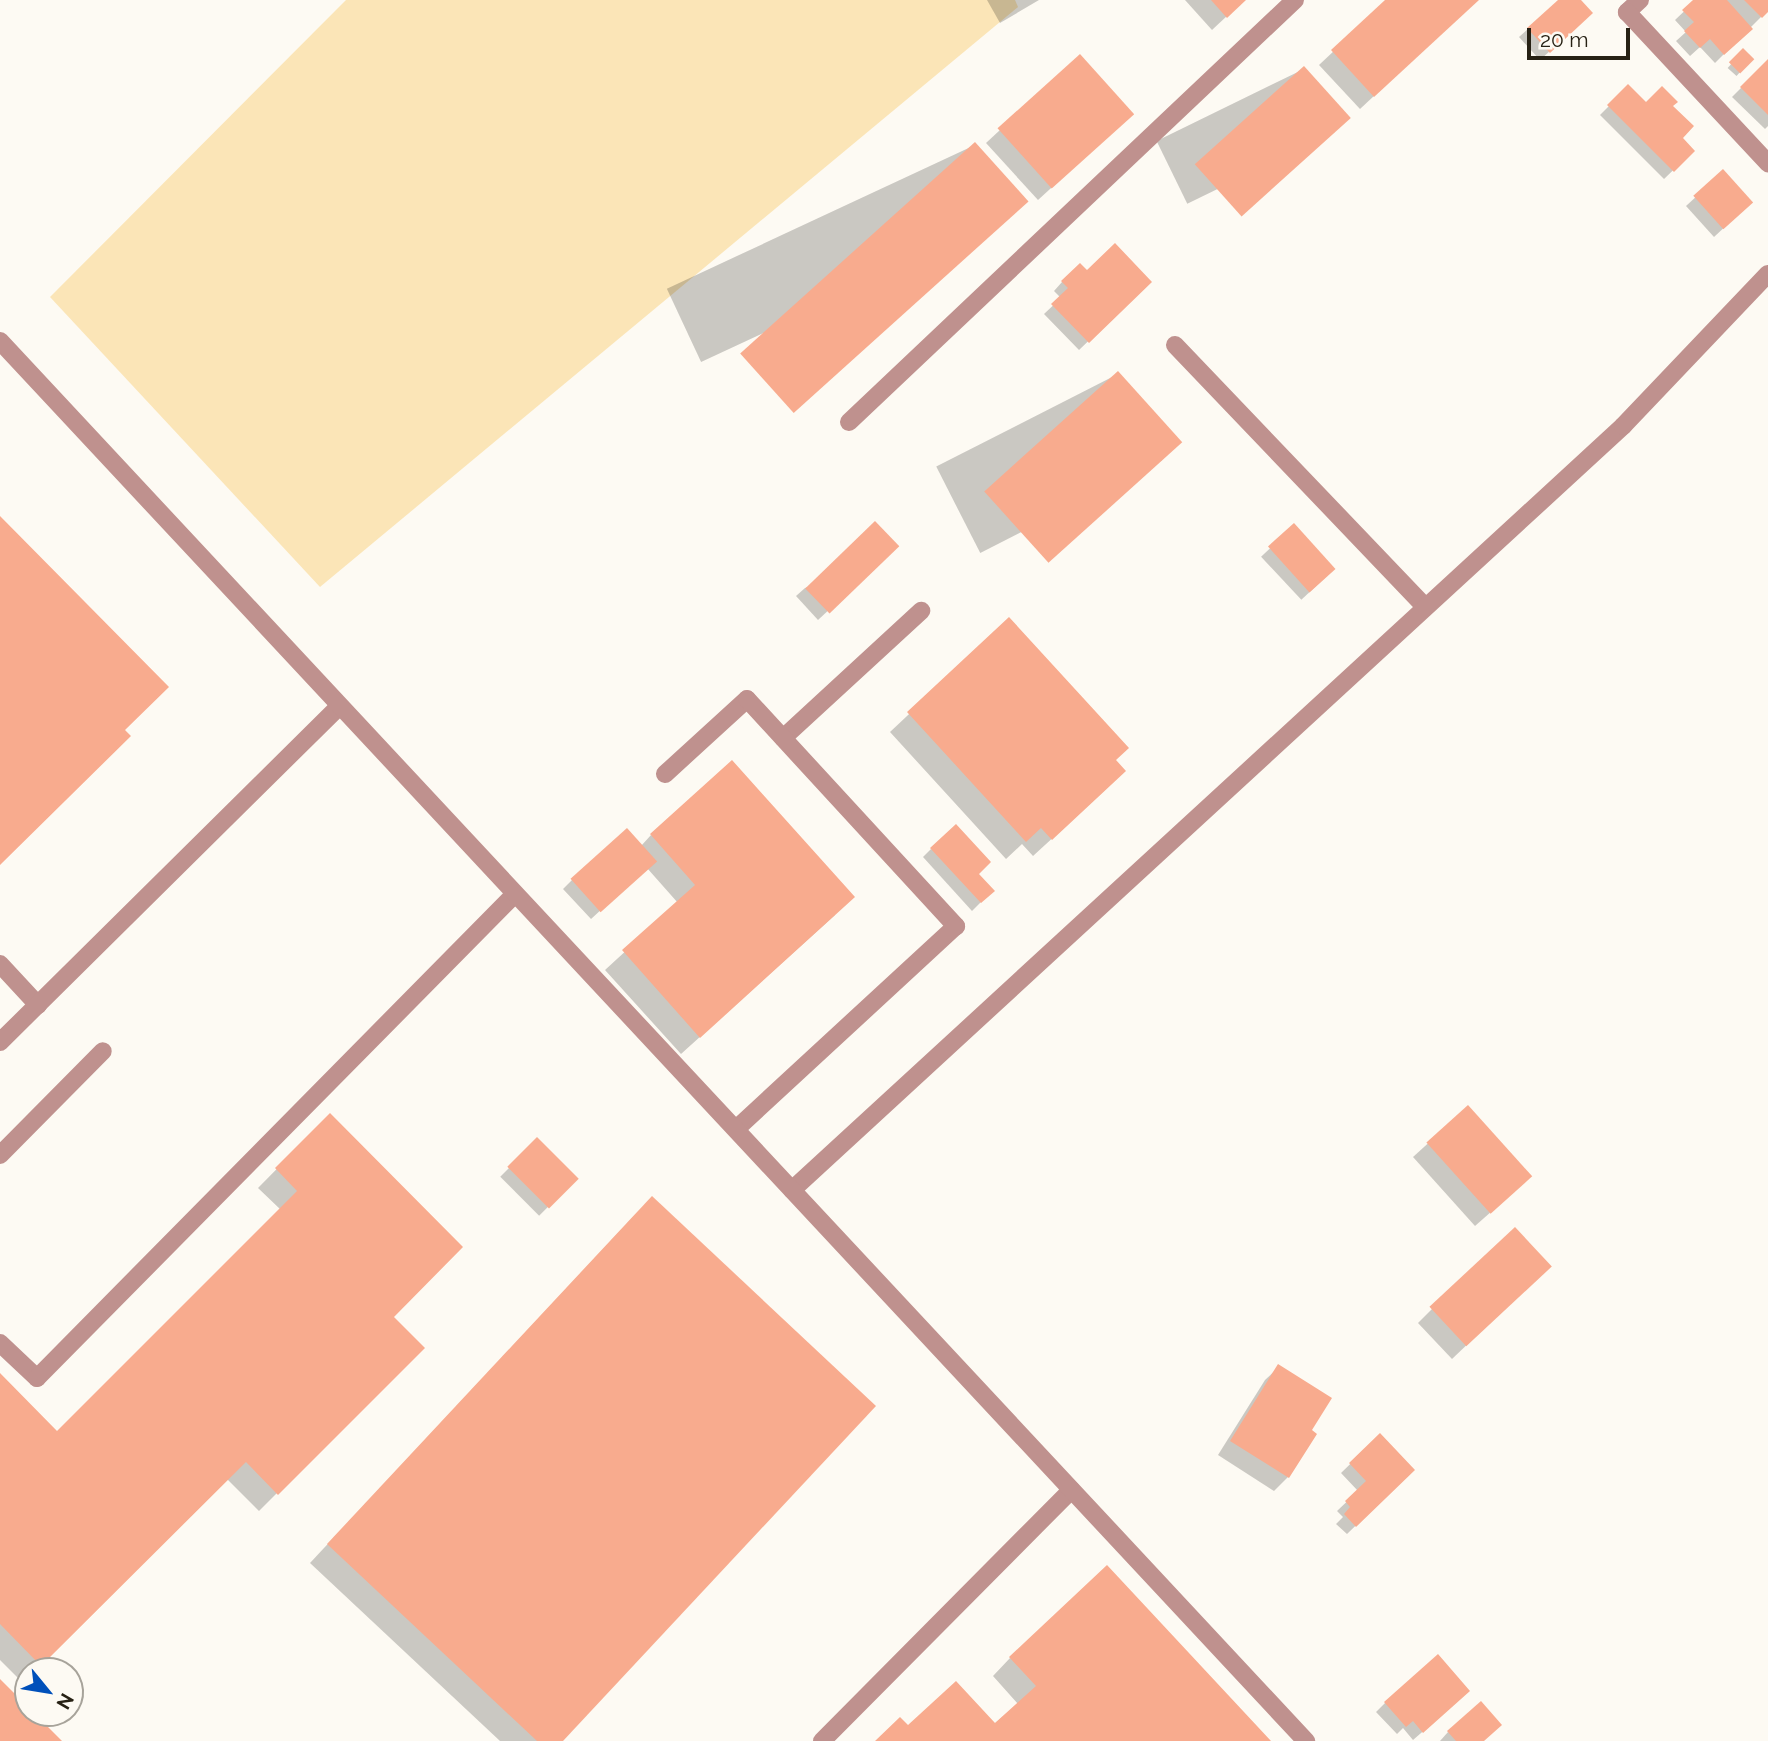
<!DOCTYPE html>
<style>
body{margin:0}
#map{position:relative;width:1768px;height:1741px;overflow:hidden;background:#fdfaf3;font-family:Raleway,sans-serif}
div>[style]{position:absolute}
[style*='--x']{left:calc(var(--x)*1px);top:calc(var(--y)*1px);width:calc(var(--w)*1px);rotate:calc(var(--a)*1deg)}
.green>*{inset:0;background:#fbe5b7}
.shadow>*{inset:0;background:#0003;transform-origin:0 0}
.building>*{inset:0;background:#f8ab8e;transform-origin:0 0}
.service>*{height:18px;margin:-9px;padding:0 9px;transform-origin:9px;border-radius:9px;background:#bf918e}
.minor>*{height:18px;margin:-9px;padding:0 9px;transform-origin:9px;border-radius:9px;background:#bf918e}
.tertiary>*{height:18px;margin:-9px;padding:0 9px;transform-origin:9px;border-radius:9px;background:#bf918e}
span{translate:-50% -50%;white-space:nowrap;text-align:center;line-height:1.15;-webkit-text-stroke:7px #fdfaf3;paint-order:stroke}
.north{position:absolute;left:14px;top:1657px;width:70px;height:70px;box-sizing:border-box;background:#fdfaf3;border:2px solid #a7a39a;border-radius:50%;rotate:120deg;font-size:19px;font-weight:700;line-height:28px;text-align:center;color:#272114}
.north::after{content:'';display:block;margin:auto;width:24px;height:32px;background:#0050ba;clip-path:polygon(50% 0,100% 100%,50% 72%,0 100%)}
.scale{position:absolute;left:1527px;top:28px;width:103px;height:32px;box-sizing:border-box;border:4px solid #272114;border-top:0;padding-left:9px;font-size:21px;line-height:24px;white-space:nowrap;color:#272114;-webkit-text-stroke:5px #fdfaf3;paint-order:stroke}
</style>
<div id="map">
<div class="green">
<div style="clip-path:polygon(346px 0,1015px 0,1018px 7px,320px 587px,50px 297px)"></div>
</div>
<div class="shadow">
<div style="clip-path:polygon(987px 0,1039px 0,1000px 23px)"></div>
<div style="clip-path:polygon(1185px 0,1244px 0,1212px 30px)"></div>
<div style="clip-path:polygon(1388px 0,1477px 0,1360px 109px,1319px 65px)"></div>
<div style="clip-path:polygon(1560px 0,1579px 0,1582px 22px,1540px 60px,1519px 37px)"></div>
<div style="clip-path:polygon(1696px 0,1768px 0,1768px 10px,1715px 63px,1700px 47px,1690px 56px,1676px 41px,1686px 32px,1675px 20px)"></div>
<div style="left:1743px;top:51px;width:12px;height:23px;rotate:42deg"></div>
<div style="clip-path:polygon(1768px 61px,1768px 126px,1765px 129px,1732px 97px)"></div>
<div style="left:1304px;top:69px;width:70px;height:164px;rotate:64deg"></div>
<div style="clip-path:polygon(1628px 87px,1646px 105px,1671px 106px,1680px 138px,1693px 151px,1664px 179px,1600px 115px)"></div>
<div style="clip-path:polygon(1118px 127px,1038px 200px,986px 143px,1000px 130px)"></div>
<div style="left:975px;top:145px;width:81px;height:340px;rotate:65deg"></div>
<div style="clip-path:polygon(1723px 172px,1742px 211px,1714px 237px,1686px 206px)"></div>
<div style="clip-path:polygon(1087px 272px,1150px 282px,1079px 350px,1044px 314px,1061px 298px,1054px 291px,1062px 282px)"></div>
<div style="left:1118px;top:374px;width:97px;height:204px;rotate:63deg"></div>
<div style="left:1294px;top:526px;width:59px;height:45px;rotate:47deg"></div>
<div style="clip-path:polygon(888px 555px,818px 620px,796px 596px,805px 588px)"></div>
<div style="clip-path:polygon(1009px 620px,1114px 760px,1106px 789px,1033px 856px,1022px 844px,1006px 859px,890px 732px)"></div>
<div style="clip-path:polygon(651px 835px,835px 915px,681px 1054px,605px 970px,678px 903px,647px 868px,591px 919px,563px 889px,572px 880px,641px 846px)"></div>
<div style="clip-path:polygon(931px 849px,977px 874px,992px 891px,972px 911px,923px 857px)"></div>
<div style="clip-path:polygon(1468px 1107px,1517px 1189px,1475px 1226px,1413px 1157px)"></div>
<div style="clip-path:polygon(330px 1115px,391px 1317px,422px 1348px,259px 1511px,227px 1479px,34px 1671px,28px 1671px,28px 1677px,22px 1682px,0 1660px,0 1376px,57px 1433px,281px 1210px,258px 1188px)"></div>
<div style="left:537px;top:1140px;width:55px;height:52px;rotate:45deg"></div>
<div style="clip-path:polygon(634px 1216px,560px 1741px,500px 1741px,310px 1563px)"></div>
<div style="clip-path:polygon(1536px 1279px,1452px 1359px,1418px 1323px,1432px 1309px)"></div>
<div style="clip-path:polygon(1279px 1367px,1309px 1430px,1288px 1477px,1274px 1491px,1218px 1455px,1265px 1380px)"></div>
<div style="clip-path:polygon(1380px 1435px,1413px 1470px,1347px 1534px,1336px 1524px,1343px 1517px,1337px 1511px,1358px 1491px,1341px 1473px)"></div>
<div style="clip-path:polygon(1010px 1658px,1268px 1741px,877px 1741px,908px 1728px,982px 1734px,1018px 1704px,993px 1676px)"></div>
<div style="clip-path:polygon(1459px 1700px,1413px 1740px,1403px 1728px,1397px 1734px,1376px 1712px,1385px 1703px)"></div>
<div style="clip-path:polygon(1448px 1732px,1482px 1741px,1440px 1741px)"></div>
</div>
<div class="building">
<div style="clip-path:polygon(1211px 0,1246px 0,1227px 18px)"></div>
<div style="clip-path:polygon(1385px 0,1479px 0,1374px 97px,1331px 50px)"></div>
<div style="clip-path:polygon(1558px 0,1581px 0,1593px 13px,1550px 53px,1527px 28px)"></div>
<div style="clip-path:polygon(1693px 0,1727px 0,1753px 29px,1724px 55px,1710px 39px,1700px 48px,1684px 31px,1694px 22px,1682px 10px)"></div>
<div style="clip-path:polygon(1744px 0,1768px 0,1768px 12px,1762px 18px)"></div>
<div style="left:1743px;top:48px;width:16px;height:20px;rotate:45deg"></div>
<div style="left:1080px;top:54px;width:81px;height:111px;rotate:48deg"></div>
<div style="clip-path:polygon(1768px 59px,1768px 115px,1740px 87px)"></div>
<div style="left:1304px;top:66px;width:70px;height:147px;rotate:48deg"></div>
<div style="clip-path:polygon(1628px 84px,1646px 102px,1662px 86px,1678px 102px,1673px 106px,1694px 126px,1683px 138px,1695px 151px,1674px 172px,1607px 105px)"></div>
<div style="left:975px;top:142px;width:80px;height:316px;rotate:48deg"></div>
<div style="left:1723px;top:169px;width:45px;height:40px;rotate:48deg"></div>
<div style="clip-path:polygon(1115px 243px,1152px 282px,1089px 343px,1051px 304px,1068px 288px,1061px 281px,1080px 263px,1087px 270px)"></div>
<div style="left:1118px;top:371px;width:96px;height:180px;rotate:48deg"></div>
<div style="clip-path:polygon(0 516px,169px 687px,125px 730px,131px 736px,0 865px)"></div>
<div style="left:875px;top:521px;width:35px;height:97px;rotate:46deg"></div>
<div style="left:1294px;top:523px;width:62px;height:35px;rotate:48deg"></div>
<div style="clip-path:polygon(1009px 617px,1129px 748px,1116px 760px,1126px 771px,1052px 840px,1041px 828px,1026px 842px,907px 712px)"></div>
<div style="clip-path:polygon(732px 760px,855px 897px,700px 1038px,622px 950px,695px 885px,650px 834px)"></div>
<div style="clip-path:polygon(956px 824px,991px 862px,979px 874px,995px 891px,981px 903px,930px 848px)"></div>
<div style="left:627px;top:828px;width:45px;height:76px;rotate:48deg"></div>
<div style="left:1468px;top:1105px;width:96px;height:56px;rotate:48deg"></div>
<div style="clip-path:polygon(330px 1113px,463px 1247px,394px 1317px,425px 1348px,278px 1495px,246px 1462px,41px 1666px,0 1624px,0 1373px,57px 1431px,297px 1191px,275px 1168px)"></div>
<div style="left:537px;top:1137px;width:59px;height:42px;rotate:45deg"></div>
<div style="clip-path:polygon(652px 1196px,876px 1406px,563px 1741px,537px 1741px,327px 1544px)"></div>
<div style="left:1515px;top:1227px;width:54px;height:117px;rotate:47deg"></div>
<div style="clip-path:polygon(1278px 1364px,1332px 1398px,1312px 1430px,1317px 1434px,1289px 1478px,1230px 1441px)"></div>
<div style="clip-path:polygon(1380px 1433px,1415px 1470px,1356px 1527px,1344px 1514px,1350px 1507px,1345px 1501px,1366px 1481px,1349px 1463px)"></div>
<div style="clip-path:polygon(1107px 1565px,1271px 1741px,875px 1741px,900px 1717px,908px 1725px,956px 1681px,995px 1723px,1036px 1686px,1009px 1657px)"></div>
<div style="clip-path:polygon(1438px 1654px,1470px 1691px,1423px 1733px,1413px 1721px,1406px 1727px,1384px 1702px)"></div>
<div style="clip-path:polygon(0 1679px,28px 1707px,28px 1713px,34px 1713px,62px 1741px,0 1741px)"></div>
<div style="clip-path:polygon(1481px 1701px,1502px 1725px,1484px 1741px,1456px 1741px,1447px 1731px)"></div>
</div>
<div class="service">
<div style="--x:1175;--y:345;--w:362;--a:46.3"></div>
<div style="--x:849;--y:422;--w:614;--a:-43.42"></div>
<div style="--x:783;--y:738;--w:188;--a:-42.6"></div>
<div style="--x:665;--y:774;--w:111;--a:-42.4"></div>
<div style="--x:747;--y:699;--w:309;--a:47.4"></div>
<div style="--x:956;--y:926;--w:299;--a:137.3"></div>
<div style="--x:0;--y:964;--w:56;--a:47.2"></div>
<div style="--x:0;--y:1155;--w:146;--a:-45.3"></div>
<div style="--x:0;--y:1343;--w:51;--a:43.4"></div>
<div style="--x:37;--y:1378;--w:679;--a:-45.36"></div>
</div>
<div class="minor">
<div style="--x:1640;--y:0;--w:18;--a:137"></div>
<div style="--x:1627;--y:12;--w:207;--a:47"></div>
<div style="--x:0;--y:1042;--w:477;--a:-44.7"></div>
<div style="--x:792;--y:1190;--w:1129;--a:-42.59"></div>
<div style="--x:1623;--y:426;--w:210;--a:-46.4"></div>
<div style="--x:822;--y:1741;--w:354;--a:-45.2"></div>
</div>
<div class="tertiary">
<div style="--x:0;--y:341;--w:1915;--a:46.99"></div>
</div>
<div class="north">N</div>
<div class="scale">20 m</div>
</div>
